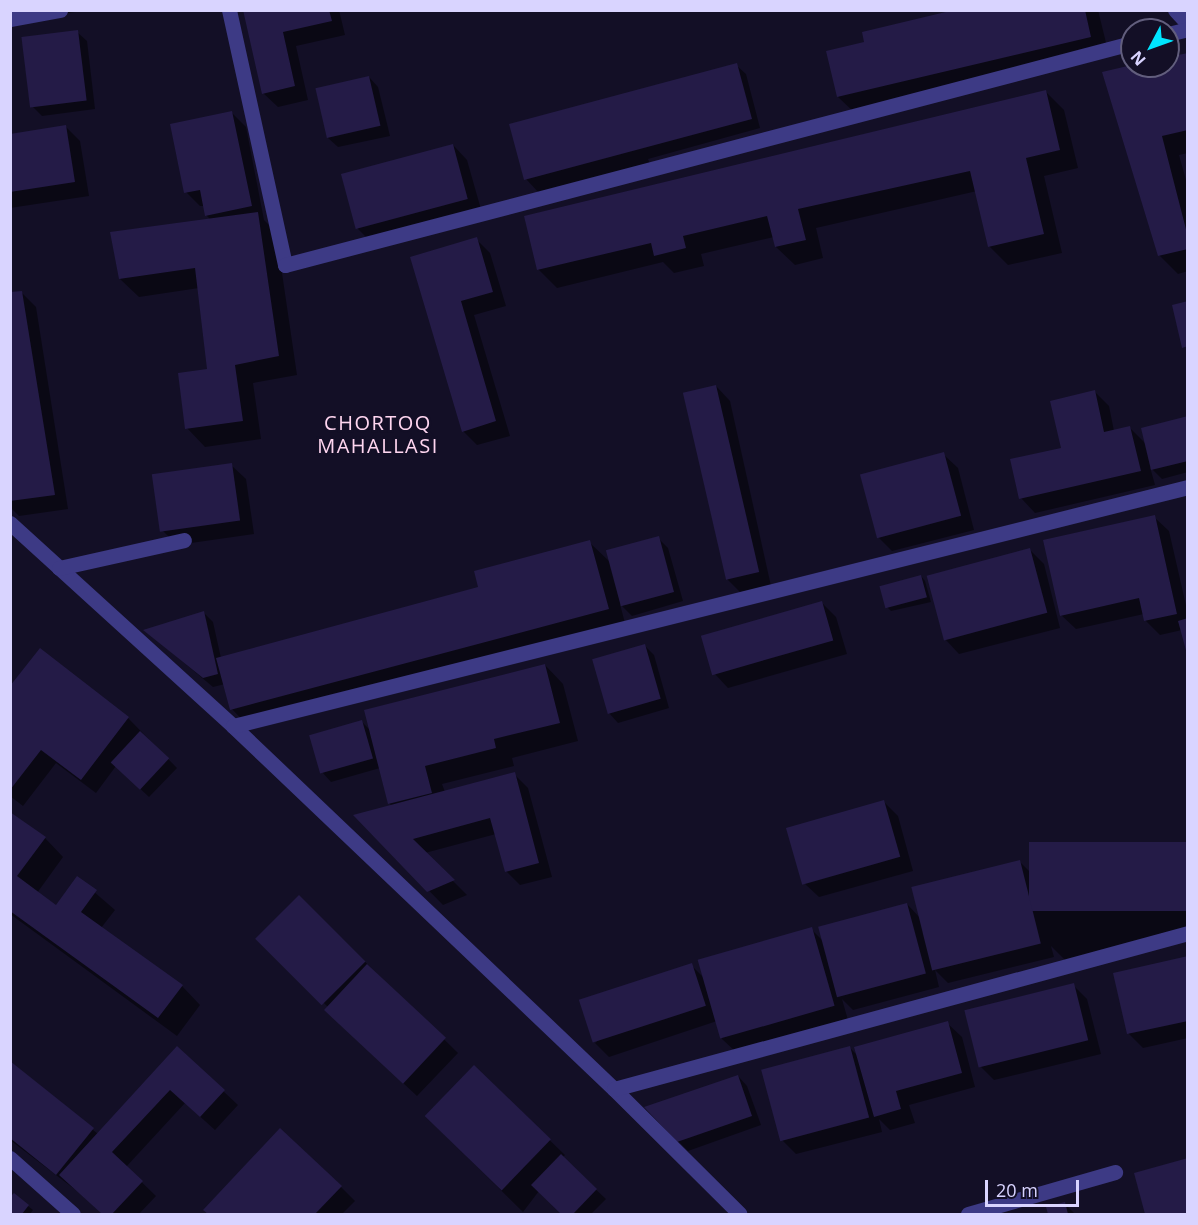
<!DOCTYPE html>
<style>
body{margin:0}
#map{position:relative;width:1198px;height:1225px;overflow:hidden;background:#130f26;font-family:"Open Sans",sans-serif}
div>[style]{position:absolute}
.shadow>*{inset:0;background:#0007}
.building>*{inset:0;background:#241b47;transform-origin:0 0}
.minor>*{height:15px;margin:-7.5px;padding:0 7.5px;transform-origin:7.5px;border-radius:7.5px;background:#3d3a85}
span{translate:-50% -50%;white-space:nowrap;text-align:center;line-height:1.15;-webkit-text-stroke:4.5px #130f26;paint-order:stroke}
.neighbourhood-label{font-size:20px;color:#ffd6f0;letter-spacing:1.5px}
.frame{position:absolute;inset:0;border:12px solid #d9d4ff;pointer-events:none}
.north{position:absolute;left:1120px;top:18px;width:60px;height:60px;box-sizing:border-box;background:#130f26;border:2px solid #625e7d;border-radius:50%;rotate:229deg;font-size:16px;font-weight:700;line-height:24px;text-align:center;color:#d9d4ff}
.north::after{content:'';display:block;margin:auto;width:21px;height:27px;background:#00e5ff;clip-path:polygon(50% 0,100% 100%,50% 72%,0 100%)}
.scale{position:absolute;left:985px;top:1180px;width:94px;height:27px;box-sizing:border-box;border:3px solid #d9d4ff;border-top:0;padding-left:8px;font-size:18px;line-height:21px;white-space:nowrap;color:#d9d4ff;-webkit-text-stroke:4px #130f26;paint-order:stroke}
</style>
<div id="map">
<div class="shadow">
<div style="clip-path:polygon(10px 10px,90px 10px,10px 21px)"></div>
<div style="clip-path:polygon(245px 10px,339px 10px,345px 35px,296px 46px,308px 100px,278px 107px,263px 93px)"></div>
<div style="clip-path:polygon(961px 10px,1098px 10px,1109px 55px,857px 115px,838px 97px)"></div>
<div style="clip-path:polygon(77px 32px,87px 41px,95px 109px,42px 116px,33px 107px)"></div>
<div style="clip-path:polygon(1188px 54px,1188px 153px,1179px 155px,1188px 187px,1188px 271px,1178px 274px,1159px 255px,1104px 73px,1168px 66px,1168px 59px)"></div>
<div style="clip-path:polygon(736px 65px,746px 74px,760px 128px,648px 159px,650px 164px,540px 194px,526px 179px)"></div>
<div style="clip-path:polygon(369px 77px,378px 87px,390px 136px,338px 147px,328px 138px)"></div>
<div style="clip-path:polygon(1045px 91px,1064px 110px,1078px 168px,1044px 176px,1062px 253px,1008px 265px,989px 246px,977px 191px,816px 228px,823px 258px,795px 265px,776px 247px,774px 237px,701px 254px,704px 266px,674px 273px,663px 262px,557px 288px,538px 269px)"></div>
<div style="clip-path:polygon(232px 113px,246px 127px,264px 220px,276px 232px,297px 375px,253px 383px,261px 439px,205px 447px,187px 428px,208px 370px,199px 288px,139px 297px,120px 279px,211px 220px,206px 215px,204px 206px,200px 206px,186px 192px)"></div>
<div style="clip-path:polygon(66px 127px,80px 141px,89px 196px,10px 208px,10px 135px)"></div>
<div style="clip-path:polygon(453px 145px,467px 160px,482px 213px,372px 243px,358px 229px,343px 175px)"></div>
<div style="clip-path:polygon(476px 239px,490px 253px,506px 306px,474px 315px,510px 436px,477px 445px,463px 431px,412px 258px)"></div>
<div style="clip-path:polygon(21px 292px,36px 307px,68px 509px,19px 516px,10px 507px,10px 294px)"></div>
<div style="clip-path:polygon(716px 386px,730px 401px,771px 586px,740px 592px,726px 578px)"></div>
<div style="clip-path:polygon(1095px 392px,1109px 406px,1114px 431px,1130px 428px,1146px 444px,1188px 418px,1188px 472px,1162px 479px,1150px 467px,1155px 485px,1035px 513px,1021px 498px,1063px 449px)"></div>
<div style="clip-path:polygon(943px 454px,958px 468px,974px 530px,892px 551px,878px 537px)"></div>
<div style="clip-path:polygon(231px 465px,246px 479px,254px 534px,177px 545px,163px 531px)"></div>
<div style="clip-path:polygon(1154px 517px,1169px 531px,1188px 614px,1188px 651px,1182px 630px,1160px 635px,1146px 621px,1144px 614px,1076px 629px,1061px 615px)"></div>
<div style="clip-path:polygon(658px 538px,668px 548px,683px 601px,632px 616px,620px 604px,626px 627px,250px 728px,232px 709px,225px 684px,213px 687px,146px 631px,203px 612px,213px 622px,221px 658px,480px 588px,589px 542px,610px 562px)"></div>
<div style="clip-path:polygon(1030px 550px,1044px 564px,1060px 628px,959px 654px,945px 639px)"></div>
<div style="clip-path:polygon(921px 576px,925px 581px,931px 602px,891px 611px,887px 607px)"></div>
<div style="clip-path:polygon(822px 603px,836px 617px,847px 654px,728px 688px,714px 673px)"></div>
<div style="clip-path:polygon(644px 645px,654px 655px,669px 708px,618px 723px,609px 713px)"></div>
<div style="clip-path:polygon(545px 665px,563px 684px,578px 741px,512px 758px,514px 766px,442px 784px,445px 792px,514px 774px,528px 788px,552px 877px,520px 885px,506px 871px,496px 834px,425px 853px,467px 895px,443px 905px,356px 816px,392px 806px,389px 803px,380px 768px,331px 782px,322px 772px,361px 721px,371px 731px)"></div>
<div style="clip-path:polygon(10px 689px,128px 718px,177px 768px,149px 797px,116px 766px,96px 793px,56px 763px,23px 806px,10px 796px)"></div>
<div style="clip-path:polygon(883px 801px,898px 816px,913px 871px,819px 897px,804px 883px)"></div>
<div style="clip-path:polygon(10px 813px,45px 838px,63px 857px,37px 893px,57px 907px,78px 878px,115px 910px,101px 928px,182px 986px,200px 1005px,177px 1036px,10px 914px)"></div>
<div style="clip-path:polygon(1188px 843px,1188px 935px,1073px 968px,1051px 946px,1054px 957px,948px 983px,935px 970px,939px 987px,853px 1010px,842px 999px,848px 1020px,737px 1053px,722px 1039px,717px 1021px,609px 1057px,595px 1043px,691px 965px,705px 979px,811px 929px,824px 942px,907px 904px,921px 919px,1020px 862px,1034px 876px,1037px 887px)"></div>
<div style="clip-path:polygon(299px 897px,458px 1053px,417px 1096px,340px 1024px,328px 1007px,258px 939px)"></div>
<div style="clip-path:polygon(1188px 958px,1188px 1038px,1143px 1048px,1129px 1034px,1115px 974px)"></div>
<div style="clip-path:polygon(1073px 985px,1087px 999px,1101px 1054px,994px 1080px,980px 1066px,966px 1011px)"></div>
<div style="clip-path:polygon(947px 1023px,962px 1037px,975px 1087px,909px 1105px,915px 1123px,890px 1130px,879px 1119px,882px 1132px,796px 1154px,782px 1140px,849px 1047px,859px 1057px)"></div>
<div style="clip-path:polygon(177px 1048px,238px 1105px,215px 1130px,185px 1103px,126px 1167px,156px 1196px,139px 1214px,103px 1214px,77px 1191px,10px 1140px,10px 1063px,98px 1134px)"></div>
<div style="clip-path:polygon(474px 1067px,565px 1155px,562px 1158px,606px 1199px,591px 1214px,563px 1214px,539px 1191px,523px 1212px,427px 1117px)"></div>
<div style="clip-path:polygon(738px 1076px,747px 1086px,761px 1125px,688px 1151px,678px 1141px)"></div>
<div style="clip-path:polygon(1188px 1159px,1188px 1214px,1147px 1214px,1135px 1174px)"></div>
<div style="clip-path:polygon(341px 1187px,355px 1201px,342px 1214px,210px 1214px,205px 1210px)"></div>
<div style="clip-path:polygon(14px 1195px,33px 1210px,30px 1214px,10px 1214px,10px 1200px)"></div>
<div style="clip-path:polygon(1065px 1204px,1075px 1214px,1050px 1214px,1048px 1208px)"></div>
</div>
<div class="building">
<div style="clip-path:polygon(243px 10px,329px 10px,332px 21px,283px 32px,295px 86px,262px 94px)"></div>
<div style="clip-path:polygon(954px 10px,1085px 10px,1091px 37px,837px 97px,826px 51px,864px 42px,862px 32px)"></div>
<div style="left:78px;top:30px;width:71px;height:57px;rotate:83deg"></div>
<div style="clip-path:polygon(1188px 53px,1188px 130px,1162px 136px,1188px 237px,1188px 249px,1158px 256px,1102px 72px,1132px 65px,1168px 66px,1168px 57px)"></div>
<div style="left:737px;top:63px;width:58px;height:236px;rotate:75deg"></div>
<div style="left:369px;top:76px;width:51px;height:55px;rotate:77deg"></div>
<div style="clip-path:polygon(1046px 90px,1060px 150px,1026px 158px,1044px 234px,988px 247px,970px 171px,798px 209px,806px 240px,775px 247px,767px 216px,683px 236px,686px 248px,654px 256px,651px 243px,537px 270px,524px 216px)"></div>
<div style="clip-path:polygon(232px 111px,252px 206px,205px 216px,200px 190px,184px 193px,170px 124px)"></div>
<div style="clip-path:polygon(66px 125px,75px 182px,10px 192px,10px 134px)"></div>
<div style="left:453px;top:144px;width:57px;height:116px;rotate:75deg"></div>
<div style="clip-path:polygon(258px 212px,279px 356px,235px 365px,243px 421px,185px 429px,178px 373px,207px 369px,195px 268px,119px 279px,110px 232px)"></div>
<div style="clip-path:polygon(477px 237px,493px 292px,461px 301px,496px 421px,462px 432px,410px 257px)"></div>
<div style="clip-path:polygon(22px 291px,55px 495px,10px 501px,10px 292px)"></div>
<div style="clip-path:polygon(1188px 301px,1188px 346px,1182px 348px,1172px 305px)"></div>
<div style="left:716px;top:385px;width:192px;height:34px;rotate:77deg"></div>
<div style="clip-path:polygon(1095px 390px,1104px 432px,1130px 426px,1141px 471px,1019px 499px,1010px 459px,1061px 448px,1050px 401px)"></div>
<div style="clip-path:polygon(1188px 416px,1188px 461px,1151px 470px,1141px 428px)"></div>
<div style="left:944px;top:452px;width:66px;height:87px;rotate:75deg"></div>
<div style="left:232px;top:463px;width:58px;height:81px;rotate:82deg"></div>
<div style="clip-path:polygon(1155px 515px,1177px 614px,1144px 621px,1139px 598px,1060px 616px,1043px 540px)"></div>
<div style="left:659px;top:536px;width:58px;height:55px;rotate:75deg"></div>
<div style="clip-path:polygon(590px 540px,609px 609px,230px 710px,216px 658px,478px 587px,474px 571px)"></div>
<div style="left:1030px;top:548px;width:67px;height:107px;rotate:75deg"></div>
<div style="left:921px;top:575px;width:23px;height:43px;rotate:75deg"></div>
<div style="left:822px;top:601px;width:41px;height:126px;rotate:74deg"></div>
<div style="clip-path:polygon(204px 611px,218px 674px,203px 678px,143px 630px)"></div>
<div style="clip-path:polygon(1188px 618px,1188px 654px,1187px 654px,1178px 621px)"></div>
<div style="left:645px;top:644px;width:57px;height:55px;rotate:74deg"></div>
<div style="clip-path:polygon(40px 648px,129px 717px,81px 780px,41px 750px,10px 790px,10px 686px)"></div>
<div style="clip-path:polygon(545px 664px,560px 723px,494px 739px,496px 748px,425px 766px,432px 793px,388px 804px,364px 710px)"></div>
<div style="left:362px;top:720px;width:40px;height:55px;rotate:74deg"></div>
<div style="left:140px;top:731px;width:40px;height:43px;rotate:43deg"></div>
<div style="clip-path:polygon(515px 772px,539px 863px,505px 872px,490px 818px,413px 839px,455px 880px,427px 892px,353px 815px)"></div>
<div style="left:884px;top:800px;width:59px;height:102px;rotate:74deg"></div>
<div style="clip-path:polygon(10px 812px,46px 837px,17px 876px,56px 905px,77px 876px,97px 890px,81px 912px,183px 985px,158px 1018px,10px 911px)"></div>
<div style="left:1188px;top:842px;width:69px;height:159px;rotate:90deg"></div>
<div style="left:1020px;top:860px;width:86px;height:112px;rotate:76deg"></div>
<div style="left:299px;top:895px;width:94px;height:62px;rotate:45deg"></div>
<div style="left:907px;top:903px;width:73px;height:92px;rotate:75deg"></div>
<div style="left:812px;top:927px;width:82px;height:119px;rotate:74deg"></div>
<div style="clip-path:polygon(1188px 956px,1188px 1021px,1127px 1034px,1113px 973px)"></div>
<div style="left:692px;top:963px;width:45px;height:119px;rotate:72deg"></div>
<div style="left:367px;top:964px;width:108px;height:63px;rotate:43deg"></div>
<div style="left:1074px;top:983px;width:59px;height:113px;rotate:76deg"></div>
<div style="clip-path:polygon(948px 1021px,962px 1073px,896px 1091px,901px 1109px,874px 1117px,854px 1047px)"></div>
<div style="clip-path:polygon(177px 1046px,225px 1090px,200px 1117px,170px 1090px,112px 1152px,143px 1181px,112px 1214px,102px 1214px,59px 1175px)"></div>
<div style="left:850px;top:1046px;width:74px;height:92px;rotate:75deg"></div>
<div style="clip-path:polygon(10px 1061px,94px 1128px,56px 1175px,10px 1138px)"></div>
<div style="left:474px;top:1065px;width:107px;height:71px;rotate:44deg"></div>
<div style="clip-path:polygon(738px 1075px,752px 1116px,677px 1142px,644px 1107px)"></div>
<div style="clip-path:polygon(280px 1128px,342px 1186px,315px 1214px,208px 1214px,203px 1210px)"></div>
<div style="clip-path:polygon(561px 1154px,597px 1189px,573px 1214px,561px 1214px,531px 1185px)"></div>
<div style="clip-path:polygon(1188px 1158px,1188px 1214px,1145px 1214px,1134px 1173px)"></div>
<div style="clip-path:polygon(14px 1193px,29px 1205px,22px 1214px,10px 1214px,10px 1197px)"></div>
<div style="clip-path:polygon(1065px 1202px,1068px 1214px,1048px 1214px,1046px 1207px)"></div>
</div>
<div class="minor">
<div style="left:229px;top:10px;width:261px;rotate:77.6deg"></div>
<div style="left:285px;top:265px;width:876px;rotate:-14.69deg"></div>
<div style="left:1175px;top:10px;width:19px;rotate:47deg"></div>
<div style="left:10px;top:19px;width:51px;rotate:-10.2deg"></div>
<div style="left:1168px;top:34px;width:21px;rotate:-14deg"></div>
<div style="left:10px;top:523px;width:302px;rotate:42.3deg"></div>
<div style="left:233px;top:726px;width:526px;rotate:43.61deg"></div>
<div style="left:614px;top:1089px;width:177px;rotate:44.8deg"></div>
<div style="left:59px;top:568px;width:128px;rotate:-12.6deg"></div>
<div style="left:233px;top:726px;width:984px;rotate:-14.05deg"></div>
<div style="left:614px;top:1089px;width:595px;rotate:-15.2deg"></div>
<div style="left:10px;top:1158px;width:84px;rotate:41.6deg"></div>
<div style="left:968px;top:1214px;width:153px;rotate:-15.9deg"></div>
</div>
<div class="neighbourhood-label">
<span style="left:378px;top:434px">CHORTOQ<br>MAHALLASI</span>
</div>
<div class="frame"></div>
<div class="north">N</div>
<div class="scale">20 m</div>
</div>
